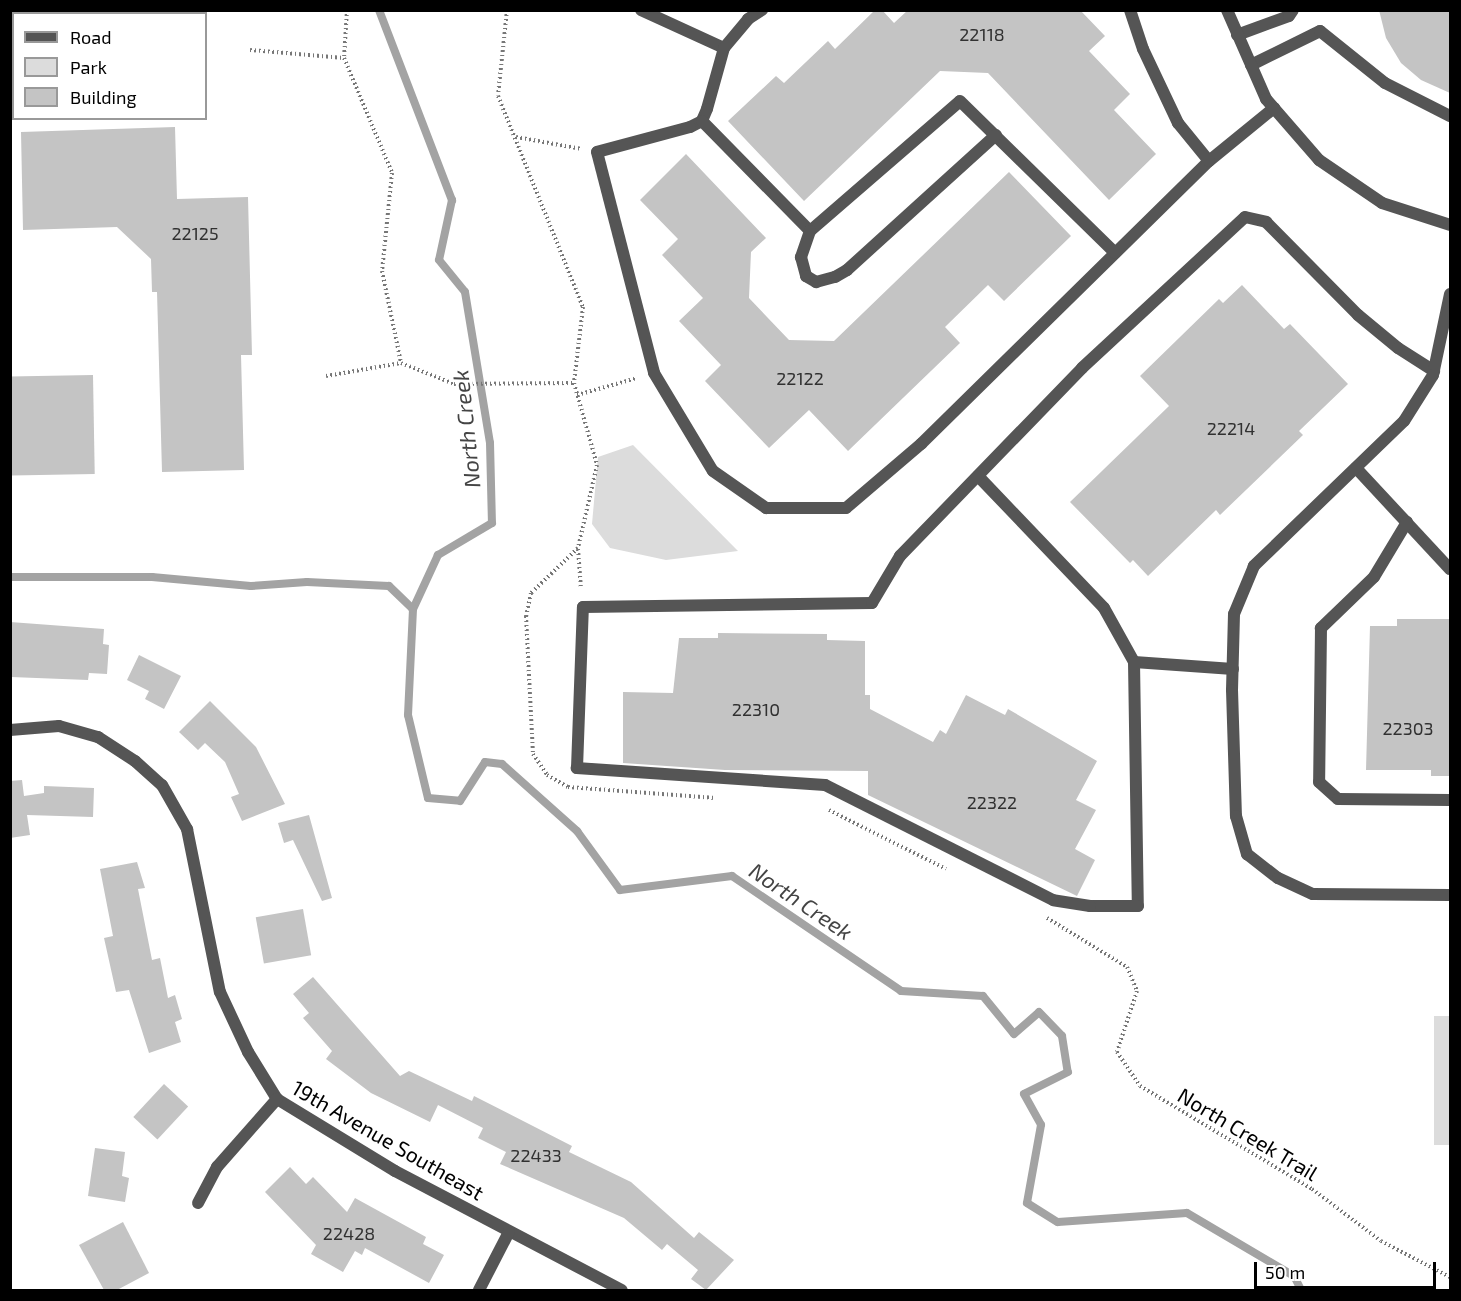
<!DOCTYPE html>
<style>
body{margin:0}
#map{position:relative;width:1461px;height:1301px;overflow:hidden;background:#fff;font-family:"Exo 2",sans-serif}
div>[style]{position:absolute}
.green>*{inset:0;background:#dcdcdc;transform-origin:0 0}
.stream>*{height:8px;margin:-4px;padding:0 4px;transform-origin:4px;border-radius:4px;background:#a3a3a3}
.building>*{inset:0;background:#c4c4c4;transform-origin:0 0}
.path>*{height:4px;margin-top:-2px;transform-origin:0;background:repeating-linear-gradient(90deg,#777 0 1.5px,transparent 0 4.5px)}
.service>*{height:12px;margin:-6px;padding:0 6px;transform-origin:6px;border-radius:6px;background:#555}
.minor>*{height:12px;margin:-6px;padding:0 6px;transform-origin:6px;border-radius:6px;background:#555}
span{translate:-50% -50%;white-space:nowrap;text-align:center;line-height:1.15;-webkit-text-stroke:6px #fff;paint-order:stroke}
.number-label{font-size:18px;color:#313131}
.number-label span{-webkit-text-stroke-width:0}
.street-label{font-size:21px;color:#000}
.water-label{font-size:22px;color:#444;font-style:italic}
.frame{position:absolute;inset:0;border:12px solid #000;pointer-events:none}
.legend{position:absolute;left:12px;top:12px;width:195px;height:108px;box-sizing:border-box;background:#fff;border:2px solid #999;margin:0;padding:8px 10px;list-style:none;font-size:18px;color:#000}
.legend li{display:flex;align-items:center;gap:12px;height:30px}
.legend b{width:30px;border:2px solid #999}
.scale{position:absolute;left:1254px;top:1262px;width:182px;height:27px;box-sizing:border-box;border:3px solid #000;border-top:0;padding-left:8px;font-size:18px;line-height:21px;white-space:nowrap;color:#000;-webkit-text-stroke:4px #fff;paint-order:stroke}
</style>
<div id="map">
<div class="green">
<div style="clip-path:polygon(633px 445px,738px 551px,666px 560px,610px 548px,592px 524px,598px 457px)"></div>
<div style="left:1434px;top:1016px;width:16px;height:129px"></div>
</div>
<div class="stream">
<div style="left:379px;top:10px;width:204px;rotate:69deg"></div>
<div style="left:452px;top:200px;width:61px;rotate:102.2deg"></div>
<div style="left:439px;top:260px;width:41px;rotate:50.9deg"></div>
<div style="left:465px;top:292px;width:153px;rotate:80.6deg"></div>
<div style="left:490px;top:443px;width:80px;rotate:88.6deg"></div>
<div style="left:492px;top:523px;width:63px;rotate:149.3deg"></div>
<div style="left:438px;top:555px;width:60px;rotate:114.8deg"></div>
<div style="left:413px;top:609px;width:106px;rotate:92.7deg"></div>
<div style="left:408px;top:715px;width:85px;rotate:76.5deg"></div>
<div style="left:428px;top:798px;width:32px;rotate:5deg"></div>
<div style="left:460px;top:801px;width:46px;rotate:-57.3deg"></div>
<div style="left:485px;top:762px;width:17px;rotate:7deg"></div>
<div style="left:502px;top:764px;width:101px;rotate:41.8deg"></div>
<div style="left:577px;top:831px;width:73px;rotate:53.9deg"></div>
<div style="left:620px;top:890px;width:113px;rotate:-7.1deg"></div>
<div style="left:732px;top:876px;width:204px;rotate:34.2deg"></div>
<div style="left:901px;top:991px;width:82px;rotate:3.5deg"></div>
<div style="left:983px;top:996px;width:49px;rotate:50.8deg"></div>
<div style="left:1014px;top:1034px;width:33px;rotate:-41deg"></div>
<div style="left:1039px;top:1012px;width:33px;rotate:46deg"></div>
<div style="left:1062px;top:1036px;width:36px;rotate:81deg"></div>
<div style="left:1068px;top:1072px;width:49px;rotate:153.4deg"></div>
<div style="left:1024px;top:1094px;width:35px;rotate:61deg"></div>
<div style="left:1041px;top:1125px;width:79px;rotate:100.2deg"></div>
<div style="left:1027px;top:1203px;width:36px;rotate:32deg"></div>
<div style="left:1058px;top:1222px;width:129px;rotate:-4deg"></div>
<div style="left:1187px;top:1213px;width:124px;rotate:30.5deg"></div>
<div style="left:1294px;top:1276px;width:16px;rotate:63deg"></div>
<div style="left:10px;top:577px;width:142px"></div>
<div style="left:152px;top:577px;width:99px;rotate:5.2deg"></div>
<div style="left:251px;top:586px;width:56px;rotate:-4.1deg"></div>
<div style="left:307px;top:582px;width:82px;rotate:2.8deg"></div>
<div style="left:389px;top:586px;width:33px;rotate:44deg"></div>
</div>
<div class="building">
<div style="clip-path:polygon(875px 10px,882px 10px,894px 23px,908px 10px,1080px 10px,1105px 36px,1089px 51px,1130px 94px,1114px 110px,1156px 154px,1109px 200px,988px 73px,940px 71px,804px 201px,728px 121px,776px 76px,784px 83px,828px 41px,835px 49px)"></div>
<div style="clip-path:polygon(1379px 10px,1450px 10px,1450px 93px,1421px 80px,1401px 63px,1386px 38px)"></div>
<div style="clip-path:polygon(175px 127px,177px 199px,248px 197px,252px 355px,241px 355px,244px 470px,162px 472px,157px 292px,152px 292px,151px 259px,117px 227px,23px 230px,21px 132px)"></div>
<div style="clip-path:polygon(686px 154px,766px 238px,751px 252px,749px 298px,789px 340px,834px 341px,1009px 172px,1071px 236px,1004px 301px,988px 285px,945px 327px,960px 343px,848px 451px,809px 410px,769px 448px,705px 381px,721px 365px,679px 321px,703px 298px,662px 255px,678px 239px,640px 200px)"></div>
<div style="clip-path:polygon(1242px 285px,1284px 329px,1290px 324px,1348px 384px,1299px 431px,1303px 435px,1220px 515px,1216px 510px,1148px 576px,1133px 560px,1130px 563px,1070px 502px,1169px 406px,1140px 376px,1219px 299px,1223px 303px)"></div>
<div style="left:93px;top:375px;width:99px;height:83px;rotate:89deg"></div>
<div style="clip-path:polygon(1397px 619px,1450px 619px,1450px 776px,1431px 776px,1431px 770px,1366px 770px,1370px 626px,1397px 626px)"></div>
<div style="clip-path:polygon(10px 622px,104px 629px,103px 644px,109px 645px,107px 674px,89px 673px,88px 680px,11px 677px)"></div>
<div style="clip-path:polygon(718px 633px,827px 634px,827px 640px,865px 641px,865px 695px,870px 695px,870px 709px,933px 742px,940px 730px,946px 734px,966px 695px,1005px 715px,1008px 709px,1097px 761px,1076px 800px,1096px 810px,1075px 849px,1095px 860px,1077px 896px,868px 795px,868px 771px,725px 770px,623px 763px,623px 692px,673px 693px,679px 638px,718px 638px)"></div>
<div style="clip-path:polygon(139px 655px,181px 676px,164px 709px,145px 699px,149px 691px,127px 680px)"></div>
<div style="clip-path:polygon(210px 701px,256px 747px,285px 804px,242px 821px,231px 797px,239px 794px,225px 762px,205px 743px,198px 750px,179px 732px)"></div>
<div style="clip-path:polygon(22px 780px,24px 796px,44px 793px,44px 786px,94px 788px,93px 817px,27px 815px,30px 835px,10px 838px,10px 781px)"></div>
<div style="clip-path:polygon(309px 815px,332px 898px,322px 901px,293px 840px,284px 843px,278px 823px)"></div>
<div style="clip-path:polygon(137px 862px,145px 888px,138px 889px,152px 960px,160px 958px,168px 998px,175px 995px,182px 1019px,175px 1022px,181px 1042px,149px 1053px,129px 990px,116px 992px,104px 938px,113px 936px,100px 869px)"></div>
<div style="left:303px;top:909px;width:47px;height:48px;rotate:80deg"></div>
<div style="clip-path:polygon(313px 977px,400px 1076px,409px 1071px,472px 1101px,474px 1096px,572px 1146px,569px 1152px,631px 1182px,694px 1238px,699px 1232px,734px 1260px,706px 1290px,691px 1279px,698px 1270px,667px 1244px,662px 1250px,624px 1218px,500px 1164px,506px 1152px,478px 1138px,483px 1128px,438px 1105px,430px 1122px,371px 1093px,326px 1059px,332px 1051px,303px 1018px,309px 1013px,293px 994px)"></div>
<div style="left:164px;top:1084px;width:33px;height:45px;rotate:43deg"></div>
<div style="clip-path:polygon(95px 1148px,125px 1152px,122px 1176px,129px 1178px,125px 1202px,88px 1196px)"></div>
<div style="clip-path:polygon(290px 1167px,306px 1184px,313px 1177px,347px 1212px,355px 1198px,426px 1237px,423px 1244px,444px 1255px,429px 1283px,365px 1248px,362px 1255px,355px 1251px,343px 1272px,311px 1254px,316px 1245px,265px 1192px)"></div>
<div style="clip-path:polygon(123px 1222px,149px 1273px,117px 1290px,104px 1290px,79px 1245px)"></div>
</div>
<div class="path">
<div style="left:347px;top:10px;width:48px;rotate:93.6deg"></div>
<div style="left:344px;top:58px;width:125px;rotate:67.3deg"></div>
<div style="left:392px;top:173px;width:99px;rotate:95.8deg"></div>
<div style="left:382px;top:271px;width:94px;rotate:78.3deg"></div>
<div style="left:401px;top:363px;width:57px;rotate:21.6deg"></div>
<div style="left:454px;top:384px;width:120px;rotate:-0.5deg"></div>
<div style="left:507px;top:10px;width:86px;rotate:96deg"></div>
<div style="left:498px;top:96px;width:227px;rotate:68.1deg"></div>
<div style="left:583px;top:307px;width:77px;rotate:96.8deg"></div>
<div style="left:574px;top:383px;width:85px;rotate:74.3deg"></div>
<div style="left:597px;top:465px;width:85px;rotate:102.9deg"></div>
<div style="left:578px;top:548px;width:65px;rotate:136.2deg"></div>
<div style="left:531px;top:593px;width:24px;rotate:102deg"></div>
<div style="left:526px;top:616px;width:138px;rotate:87.1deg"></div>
<div style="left:533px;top:754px;width:25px;rotate:56deg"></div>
<div style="left:547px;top:775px;width:24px;rotate:30deg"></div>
<div style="left:568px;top:787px;width:148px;rotate:4.3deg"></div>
<div style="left:250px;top:50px;width:94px;rotate:4.9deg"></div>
<div style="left:516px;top:137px;width:67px;rotate:10.3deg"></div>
<div style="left:326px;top:376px;width:76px;rotate:-9.8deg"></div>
<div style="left:577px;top:395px;width:62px;rotate:-15.8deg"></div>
<div style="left:578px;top:549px;width:40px;rotate:85.7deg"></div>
<div style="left:829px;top:810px;width:131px;rotate:26.8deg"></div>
<div style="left:1047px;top:918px;width:94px;rotate:31.5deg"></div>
<div style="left:1127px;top:967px;width:26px;rotate:67deg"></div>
<div style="left:1137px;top:991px;width:64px;rotate:108.2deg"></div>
<div style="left:1117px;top:1052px;width:41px;rotate:55.9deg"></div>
<div style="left:1140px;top:1086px;width:200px;rotate:30.9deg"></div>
<div style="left:1312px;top:1189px;width:86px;rotate:37deg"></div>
<div style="left:1381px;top:1241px;width:78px;rotate:27.6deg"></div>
</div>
<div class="service">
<div style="left:641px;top:10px;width:91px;rotate:24.6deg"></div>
<div style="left:724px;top:48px;width:63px;rotate:105.6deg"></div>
<div style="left:707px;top:109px;width:13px;rotate:113deg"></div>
<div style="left:702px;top:121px;width:13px;rotate:153deg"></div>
<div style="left:690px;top:127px;width:96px;rotate:165deg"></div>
<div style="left:597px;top:152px;width:228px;rotate:75.5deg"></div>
<div style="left:654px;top:373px;width:114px;rotate:59deg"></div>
<div style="left:713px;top:471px;width:65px;rotate:34.9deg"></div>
<div style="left:766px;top:508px;width:80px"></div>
<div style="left:846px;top:508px;width:99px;rotate:-40.5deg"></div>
<div style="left:921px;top:444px;width:404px;rotate:-44.5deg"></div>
<div style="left:1209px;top:161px;width:84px;rotate:-39.2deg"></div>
<div style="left:1130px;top:10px;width:41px;rotate:71.6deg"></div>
<div style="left:1143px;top:49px;width:82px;rotate:64.7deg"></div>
<div style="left:1178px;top:123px;width:49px;rotate:50.8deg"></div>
<div style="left:1237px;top:35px;width:55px;rotate:-20.1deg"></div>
<div style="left:1289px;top:16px;width:7px;rotate:-56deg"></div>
<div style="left:724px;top:48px;width:38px;rotate:-50deg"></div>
<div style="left:748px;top:19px;width:17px;rotate:-33deg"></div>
<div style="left:1251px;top:65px;width:77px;rotate:-26.2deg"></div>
<div style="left:1320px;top:31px;width:83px;rotate:38.7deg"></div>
<div style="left:1385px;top:83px;width:73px;rotate:26.9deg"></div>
<div style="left:702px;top:121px;width:154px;rotate:45.5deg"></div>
<div style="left:810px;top:231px;width:198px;rotate:-40.9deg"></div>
<div style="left:960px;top:101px;width:217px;rotate:44.4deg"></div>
<div style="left:810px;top:231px;width:28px;rotate:109deg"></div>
<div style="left:801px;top:257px;width:20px;rotate:75deg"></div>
<div style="left:806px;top:276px;width:12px;rotate:31deg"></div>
<div style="left:816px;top:282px;width:20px;rotate:-15deg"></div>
<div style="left:835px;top:277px;width:14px;rotate:-30deg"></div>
<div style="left:847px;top:270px;width:201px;rotate:-42.2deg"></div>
<div style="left:1356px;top:468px;width:138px;rotate:47.1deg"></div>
<div style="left:978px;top:476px;width:182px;rotate:46.3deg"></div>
<div style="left:1104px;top:608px;width:62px;rotate:60.9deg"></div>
<div style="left:1407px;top:522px;width:64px;rotate:121deg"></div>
<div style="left:1374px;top:577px;width:74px;rotate:136.1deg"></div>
<div style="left:1321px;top:628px;width:154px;rotate:90.7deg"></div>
<div style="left:1319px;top:782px;width:25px;rotate:42deg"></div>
<div style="left:1338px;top:799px;width:112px;rotate:0.5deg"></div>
<div style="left:1233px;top:669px;width:99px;rotate:-176deg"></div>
<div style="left:1134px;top:662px;width:244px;rotate:89.1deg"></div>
<div style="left:1138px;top:906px;width:48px;rotate:180deg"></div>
<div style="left:1090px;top:906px;width:37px;rotate:-171deg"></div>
<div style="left:1053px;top:900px;width:255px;rotate:-153.2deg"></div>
<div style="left:825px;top:785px;width:249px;rotate:-176.1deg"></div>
<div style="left:577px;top:768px;width:161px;rotate:-87.9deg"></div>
<div style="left:583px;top:607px;width:289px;rotate:-0.8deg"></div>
<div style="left:872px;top:603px;width:55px;rotate:-59.2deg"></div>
<div style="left:900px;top:556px;width:262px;rotate:-45.9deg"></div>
<div style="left:1082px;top:368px;width:222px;rotate:-42.8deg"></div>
<div style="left:1245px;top:217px;width:22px;rotate:13deg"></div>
<div style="left:1266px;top:222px;width:131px;rotate:45.3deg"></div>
<div style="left:1358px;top:315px;width:52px;rotate:39.5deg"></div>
<div style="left:1398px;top:348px;width:43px;rotate:32.6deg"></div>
</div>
<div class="minor">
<div style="left:1227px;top:10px;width:97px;rotate:66.3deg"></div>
<div style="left:1266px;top:99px;width:81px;rotate:49deg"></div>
<div style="left:1319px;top:160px;width:76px;rotate:34.3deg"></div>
<div style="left:1382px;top:203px;width:71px;rotate:17.9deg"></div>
<div style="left:1450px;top:294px;width:83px;rotate:101.9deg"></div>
<div style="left:1433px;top:375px;width:54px;rotate:122.2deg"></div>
<div style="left:1404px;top:421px;width:209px;rotate:136deg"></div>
<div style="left:1254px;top:566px;width:52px;rotate:112.6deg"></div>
<div style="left:1234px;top:614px;width:76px;rotate:91.5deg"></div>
<div style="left:1232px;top:690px;width:126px;rotate:88.2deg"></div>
<div style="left:1236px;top:816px;width:40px;rotate:74deg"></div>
<div style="left:1247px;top:854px;width:39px;rotate:38deg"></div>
<div style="left:1278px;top:878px;width:38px;rotate:25deg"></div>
<div style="left:1313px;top:894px;width:137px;rotate:0.4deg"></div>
<div style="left:10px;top:730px;width:49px;rotate:-4.7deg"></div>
<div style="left:59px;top:726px;width:41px;rotate:15.8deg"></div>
<div style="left:98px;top:737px;width:44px;rotate:33deg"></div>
<div style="left:135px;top:761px;width:36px;rotate:42deg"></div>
<div style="left:162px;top:785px;width:51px;rotate:60.4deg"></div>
<div style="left:187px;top:829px;width:166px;rotate:78.6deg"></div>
<div style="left:220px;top:992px;width:66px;rotate:65deg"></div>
<div style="left:248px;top:1052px;width:55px;rotate:58.3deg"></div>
<div style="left:277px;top:1099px;width:138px;rotate:31.4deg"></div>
<div style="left:395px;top:1171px;width:256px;rotate:27.7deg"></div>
<div style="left:198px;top:1203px;width:41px;rotate:-62.2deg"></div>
<div style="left:217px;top:1167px;width:91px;rotate:-48.6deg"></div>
<div style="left:479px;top:1290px;width:65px;rotate:-62.7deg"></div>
</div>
<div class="number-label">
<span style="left:982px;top:34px">22118</span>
<span style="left:195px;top:233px">22125</span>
<span style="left:800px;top:378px">22122</span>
<span style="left:1231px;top:428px">22214</span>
<span style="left:756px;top:709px">22310</span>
<span style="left:1408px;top:728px">22303</span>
<span style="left:992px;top:802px">22322</span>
<span style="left:536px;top:1155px">22433</span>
<span style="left:349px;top:1233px">22428</span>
</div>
<div class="street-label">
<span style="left:1248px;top:1134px;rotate:31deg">North Creek Trail</span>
<span style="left:388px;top:1140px;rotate:30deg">19th Avenue Southeast</span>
</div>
<div class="water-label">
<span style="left:466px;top:429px;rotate:-96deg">North Creek</span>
<span style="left:801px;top:901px;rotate:34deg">North Creek</span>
</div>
<div class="frame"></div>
<ul class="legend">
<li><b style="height:8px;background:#555"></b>Road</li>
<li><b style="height:16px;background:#dcdcdc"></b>Park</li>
<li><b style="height:16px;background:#c4c4c4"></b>Building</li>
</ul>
<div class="scale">50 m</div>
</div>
